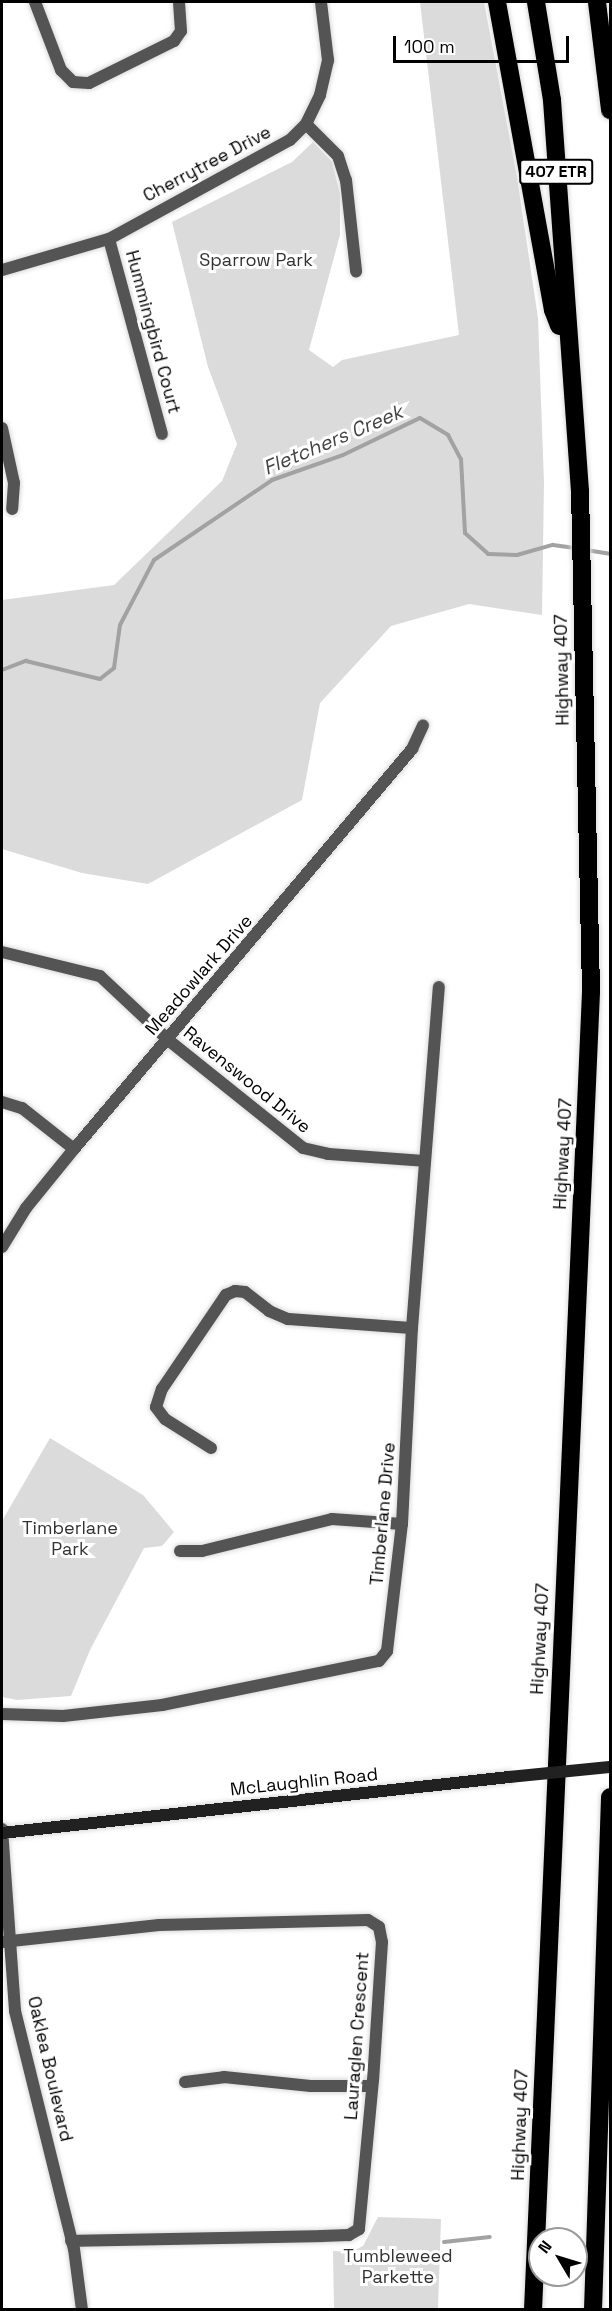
<!DOCTYPE html>
<style>
body{margin:0}
#map{position:relative;width:612px;height:2311px;overflow:hidden;background:#fff;font-family:"Space Grotesk",sans-serif}
div>[style]{position:absolute}
.green>*{inset:0;background:#dbdbdb}
.stream>*{height:4px;margin:-2px;padding:0 2px;transform-origin:2px;border-radius:2px;background:#a2a2a2}
.roads{filter:drop-shadow(0 0 2px #dbdbdb) drop-shadow(0 0 2px #dbdbdb)}
.street>*{height:12px;margin:-6px;padding:0 6px;transform-origin:6px;border-radius:6px;background:#545454}
.secondary>*{height:12px;margin:-6px;padding:0 6px;transform-origin:6px;border-radius:6px;background:#212121}
.highway>*{height:18px;margin:-9px;padding:0 9px;transform-origin:9px;border-radius:9px;background:#000}
.secondary-bridge>*{height:12px;margin:-6px;padding:0 6px;transform-origin:6px;border-radius:6px;background:#212121}
span{translate:-50% -50%;white-space:nowrap;text-align:center;line-height:1.15;-webkit-text-stroke:6px #fff;paint-order:stroke}
.shield-label span{padding:2px 4px;background:#fff;border:2px solid;border-radius:4px;-webkit-text-stroke-width:0}
.shield-label{font-size:16px;color:#000;font-weight:700}
.street-label{font-size:18px;color:#000}
.park-label{font-size:18px;color:#323232}
.water-label{font-size:20px;color:#434343;font-style:italic}
.frame{position:absolute;inset:0;border:3px solid #000;pointer-events:none}
.north{position:absolute;left:528px;top:2227px;width:60px;height:60px;box-sizing:border-box;background:#fff;border:2px solid #999;border-radius:50%;rotate:308deg;font-size:16px;font-weight:700;line-height:24px;text-align:center;color:#000}
.north::after{content:'';display:block;margin:auto;width:21px;height:27px;background:#000;clip-path:polygon(50% 0,100% 100%,50% 72%,0 100%)}
.scale{position:absolute;left:393px;top:36px;width:176px;height:27px;box-sizing:border-box;border:3px solid #000;border-top:0;padding-left:8px;font-size:18px;line-height:21px;white-space:nowrap;color:#000;-webkit-text-stroke:4px #fff;paint-order:stroke}
</style>
<div id="map">
<div class="green">
<div style="clip-path:polygon(420px 2px,484px 2px,517px 177px,538px 318px,544px 483px,542px 615px,469px 604px,391px 626px,320px 703px,302px 800px,148px 884px,82px 873px,2px 849px,2px 600px,114px 585px,222px 481px,237px 444px,208px 367px,172px 222px,292px 162px,313px 142px,332px 162px,340px 194px,340px 235px,309px 350px,333px 367px,342px 360px,459px 335px)"></div>
<div style="clip-path:polygon(50px 1438px,143px 1495px,174px 1532px,162px 1546px,144px 1548px,90px 1650px,71px 1696px,17px 1700px,2px 1697px,2px 1521px)"></div>
<div style="clip-path:polygon(378px 2217px,441px 2219px,438px 2309px,334px 2309px,333px 2251px,351px 2252px,363px 2246px)"></div>
</div>
<div class="stream">
<div style="left:586px;top:550px;width:24px;rotate:9deg"></div>
<div style="left:2px;top:670px;width:26px;rotate:-21deg"></div>
<div style="left:26px;top:661px;width:76px;rotate:13.7deg"></div>
<div style="left:100px;top:679px;width:18px;rotate:-38deg"></div>
<div style="left:114px;top:668px;width:43px;rotate:-82.1deg"></div>
<div style="left:120px;top:625px;width:73px;rotate:-62.4deg"></div>
<div style="left:154px;top:560px;width:143px;rotate:-34.1deg"></div>
<div style="left:272px;top:480px;width:75px;rotate:-19.4deg"></div>
<div style="left:343px;top:455px;width:85px;rotate:-25.7deg"></div>
<div style="left:420px;top:418px;width:33px;rotate:31deg"></div>
<div style="left:448px;top:435px;width:27px;rotate:62deg"></div>
<div style="left:461px;top:459px;width:74px;rotate:86.9deg"></div>
<div style="left:465px;top:533px;width:31px;rotate:42deg"></div>
<div style="left:488px;top:554px;width:29px;rotate:2deg"></div>
<div style="left:517px;top:555px;width:37px;rotate:-16deg"></div>
<div style="left:553px;top:545px;width:22px;rotate:8deg"></div>
<div style="left:444px;top:2242px;width:46px;rotate:-6.2deg"></div>
</div>
<div class="roads">
<div class="street">
<div style="left:35px;top:2px;width:73px;rotate:69.1deg"></div>
<div style="left:61px;top:70px;width:17px;rotate:45deg"></div>
<div style="left:73px;top:82px;width:16px;rotate:4deg"></div>
<div style="left:89px;top:83px;width:95px;rotate:-26.3deg"></div>
<div style="left:174px;top:41px;width:12px;rotate:-55deg"></div>
<div style="left:181px;top:31px;width:29px;rotate:-94deg"></div>
<div style="left:306px;top:124px;width:45px;rotate:45deg"></div>
<div style="left:338px;top:156px;width:25px;rotate:72deg"></div>
<div style="left:346px;top:180px;width:92px;rotate:83.7deg"></div>
<div style="left:109px;top:239px;width:202px;rotate:74.8deg"></div>
<div style="left:2px;top:270px;width:111px;rotate:-16.2deg"></div>
<div style="left:109px;top:239px;width:206px;rotate:-28.7deg"></div>
<div style="left:290px;top:140px;width:23px;rotate:-45deg"></div>
<div style="left:306px;top:124px;width:32px;rotate:-64deg"></div>
<div style="left:320px;top:95px;width:36px;rotate:-77deg"></div>
<div style="left:328px;top:60px;width:58px;rotate:-96.9deg"></div>
<div style="left:2px;top:428px;width:56px;rotate:77.7deg"></div>
<div style="left:14px;top:483px;width:26px;rotate:94deg"></div>
<div style="left:2px;top:952px;width:101px;rotate:13.8deg"></div>
<div style="left:100px;top:976px;width:92px;rotate:43.2deg"></div>
<div style="left:167px;top:1039px;width:174px;rotate:38.7deg"></div>
<div style="left:303px;top:1148px;width:26px;rotate:13deg"></div>
<div style="left:328px;top:1154px;width:97px;rotate:4.1deg"></div>
<div style="left:2px;top:1102px;width:21px;rotate:17deg"></div>
<div style="left:22px;top:1108px;width:66px;rotate:38.3deg"></div>
<div style="left:2px;top:1247px;width:46px;rotate:-58.4deg"></div>
<div style="left:26px;top:1208px;width:76px;rotate:-50.9deg"></div>
<div style="left:74px;top:1149px;width:524px;rotate:-49.8deg"></div>
<div style="left:412px;top:749px;width:26px;rotate:-65deg"></div>
<div style="left:211px;top:1448px;width:54px;rotate:-147.8deg"></div>
<div style="left:165px;top:1419px;width:15px;rotate:-127deg"></div>
<div style="left:156px;top:1407px;width:19px;rotate:-72deg"></div>
<div style="left:162px;top:1389px;width:114px;rotate:-55.8deg"></div>
<div style="left:226px;top:1295px;width:10px;rotate:-24deg"></div>
<div style="left:235px;top:1291px;width:10px;rotate:6deg"></div>
<div style="left:245px;top:1292px;width:31px;rotate:38deg"></div>
<div style="left:269px;top:1311px;width:21px;rotate:23deg"></div>
<div style="left:288px;top:1319px;width:124px;rotate:4.2deg"></div>
<div style="left:180px;top:1551px;width:22px"></div>
<div style="left:202px;top:1551px;width:134px;rotate:-13.8deg"></div>
<div style="left:332px;top:1519px;width:70px;rotate:4.1deg"></div>
<div style="left:2px;top:1714px;width:61px;rotate:1.9deg"></div>
<div style="left:63px;top:1716px;width:100px;rotate:-6.3deg"></div>
<div style="left:162px;top:1705px;width:221px;rotate:-11.5deg"></div>
<div style="left:379px;top:1661px;width:13px;rotate:-51deg"></div>
<div style="left:387px;top:1651px;width:128px;rotate:-83.3deg"></div>
<div style="left:402px;top:1524px;width:196px;rotate:-87.1deg"></div>
<div style="left:412px;top:1328px;width:342px;rotate:-85.5deg"></div>
<div style="left:2px;top:1829px;width:182px;rotate:85.9deg"></div>
<div style="left:15px;top:2011px;width:245px;rotate:76.1deg"></div>
<div style="left:74px;top:2249px;width:62px;rotate:82.5deg"></div>
<div style="left:2px;top:1942px;width:158px;rotate:-6.2deg"></div>
<div style="left:159px;top:1925px;width:209px;rotate:-1.4deg"></div>
<div style="left:368px;top:1920px;width:13px;rotate:32deg"></div>
<div style="left:379px;top:1927px;width:15px;rotate:79deg"></div>
<div style="left:382px;top:1942px;width:138px;rotate:93.7deg"></div>
<div style="left:373px;top:2080px;width:150px;rotate:95.4deg"></div>
<div style="left:359px;top:2229px;width:12px;rotate:149deg"></div>
<div style="left:349px;top:2235px;width:28px;rotate:178deg"></div>
<div style="left:321px;top:2236px;width:250px;rotate:178.9deg"></div>
<div style="left:185px;top:2082px;width:39px;rotate:-7deg"></div>
<div style="left:224px;top:2077px;width:87px;rotate:5.9deg"></div>
<div style="left:311px;top:2086px;width:61px"></div>
</div>
<div class="secondary">
<div style="left:2px;top:1833px;width:510px;rotate:-6.3deg"></div>
</div>
<div class="highway">
<div style="left:497px;top:2px;width:313px;rotate:79.7deg"></div>
<div style="left:553px;top:310px;width:17px;rotate:69deg"></div>
<div style="left:597px;top:2px;width:109px;rotate:83.1deg"></div>
<div style="left:533px;top:2310px;width:1320px;rotate:-87.48deg"></div>
<div style="left:591px;top:991px;width:500px;rotate:-91.26deg"></div>
<div style="left:580px;top:491px;width:392px;rotate:-94.1deg"></div>
<div style="left:552px;top:100px;width:99px;rotate:-99.3deg"></div>
<div style="left:593px;top:2310px;width:513px;rotate:-88.1deg"></div>
</div>
</div>
<div class="secondary-bridge">
<div style="left:509px;top:1777px;width:101px;rotate:-5.7deg"></div>
</div>
<div class="shield-label">
<span style="left:556px;top:172px">407 ETR</span>
</div>
<div class="street-label">
<span style="left:207px;top:164px;rotate:-28deg">Cherrytree Drive</span>
<span style="left:153px;top:332px;rotate:75deg">Hummingbird Court</span>
<span style="left:562px;top:670px;rotate:-91deg">Highway 407</span>
<span style="left:199px;top:975px;rotate:-49deg">Meadowlark Drive</span>
<span style="left:247px;top:1080px;rotate:39deg">Ravenswood Drive</span>
<span style="left:563px;top:1154px;rotate:-87deg">Highway 407</span>
<span style="left:383px;top:1514px;rotate:-85deg">Timberlane Drive</span>
<span style="left:540px;top:1639px;rotate:-87deg">Highway 407</span>
<span style="left:304px;top:1782px;rotate:-6deg">McLaughlin Road</span>
<span style="left:357px;top:2036px;rotate:-86deg">Lauraglen Crescent</span>
<span style="left:50px;top:2069px;rotate:77deg">Oaklea Boulevard</span>
<span style="left:520px;top:2125px;rotate:-88deg">Highway 407</span>
</div>
<div class="park-label">
<span style="left:256px;top:260px">Sparrow Park</span>
<span style="left:70px;top:1539px">Timberlane<br>Park</span>
<span style="left:398px;top:2267px">Tumbleweed<br>Parkette</span>
</div>
<div class="water-label">
<span style="left:333px;top:440px;rotate:-23deg">Fletchers Creek</span>
</div>
<div class="frame"></div>
<div class="north">N</div>
<div class="scale">100 m</div>
</div>
